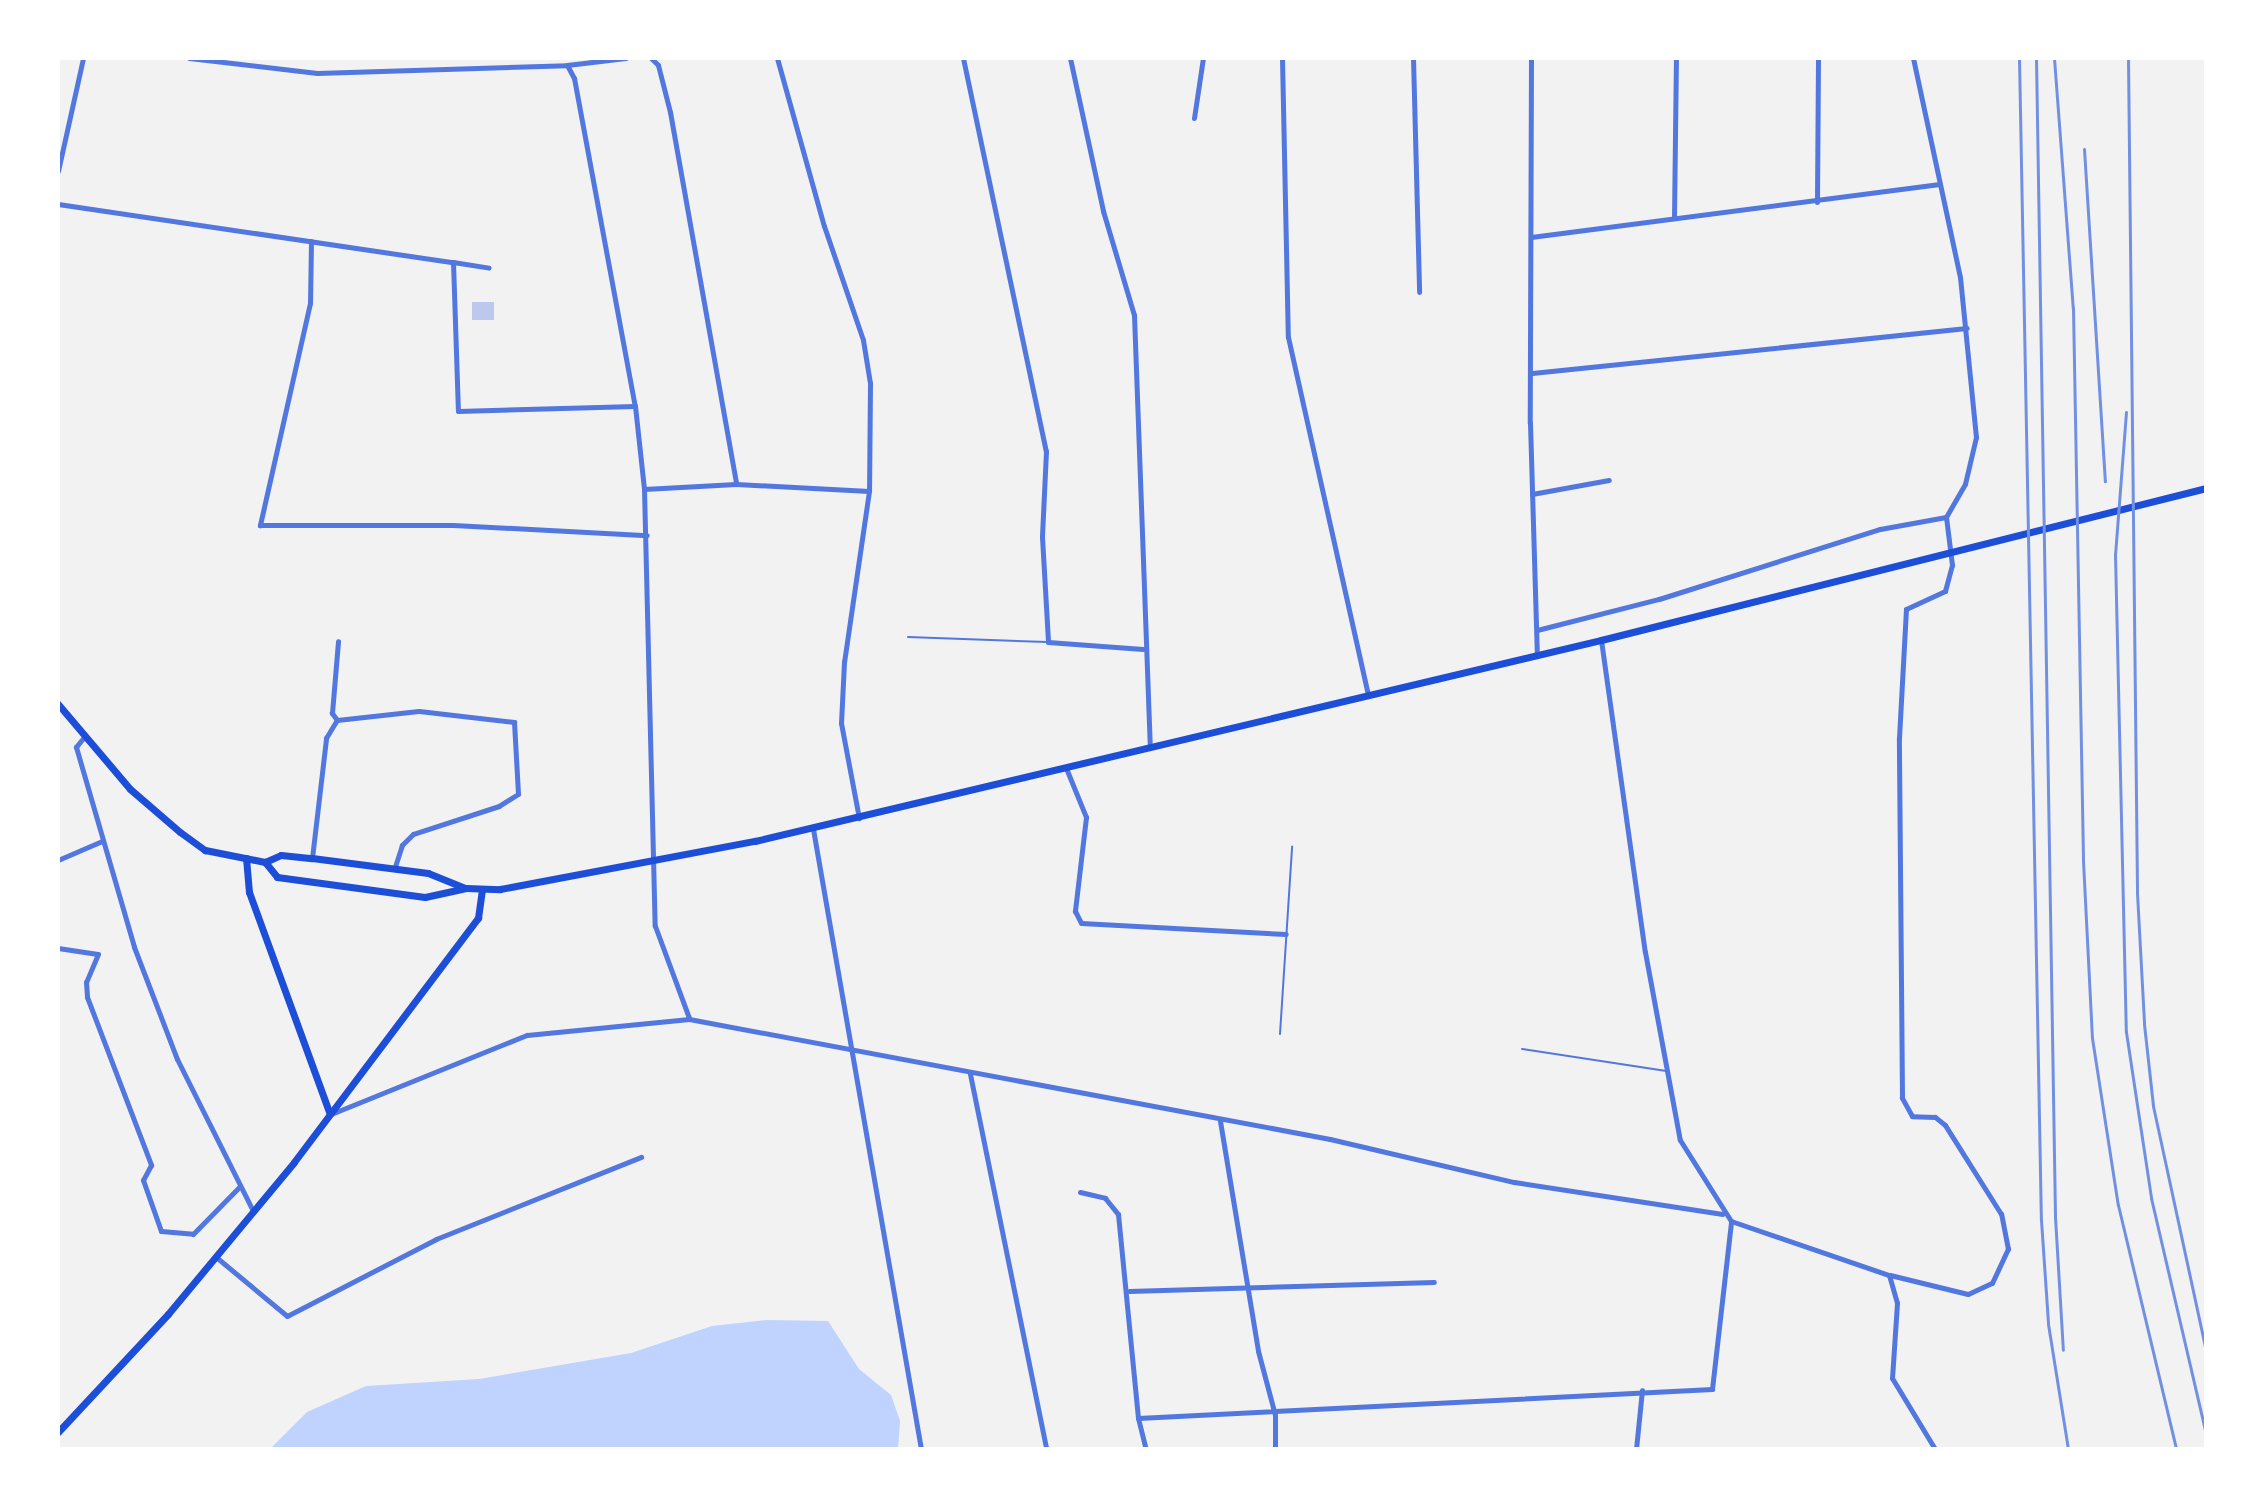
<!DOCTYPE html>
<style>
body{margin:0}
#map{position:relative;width:2264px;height:1507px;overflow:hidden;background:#f2f2f2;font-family:"IBM Plex Sans",sans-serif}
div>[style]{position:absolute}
.water>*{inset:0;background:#bfd3fe}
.building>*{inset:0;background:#bdc9ec;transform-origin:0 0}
.service>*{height:2px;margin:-1px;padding:0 1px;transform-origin:1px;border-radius:1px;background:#5277de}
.minor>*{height:5px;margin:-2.5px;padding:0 2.5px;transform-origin:2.5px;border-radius:2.5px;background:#5277de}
.secondary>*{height:7px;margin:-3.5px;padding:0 3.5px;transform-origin:3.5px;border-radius:3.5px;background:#1d4ed8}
.rail>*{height:3px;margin:-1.5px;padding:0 1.5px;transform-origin:1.5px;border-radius:1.5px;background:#7290e2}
span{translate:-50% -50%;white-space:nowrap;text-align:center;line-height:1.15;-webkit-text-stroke:6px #fff;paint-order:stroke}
.frame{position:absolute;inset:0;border:60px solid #fff;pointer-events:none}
</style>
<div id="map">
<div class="water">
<div style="clip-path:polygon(766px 1320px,828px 1321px,859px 1369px,891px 1395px,900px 1421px,898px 1449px,270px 1449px,307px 1412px,366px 1386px,479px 1379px,631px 1353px,712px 1326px)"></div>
</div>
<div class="building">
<div style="left:472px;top:302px;width:22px;height:18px"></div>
</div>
<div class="service">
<div style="left:908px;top:637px;width:139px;rotate:2.1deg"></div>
<div style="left:1280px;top:1034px;width:188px;rotate:-86.3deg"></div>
<div style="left:1522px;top:1049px;width:146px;rotate:8.7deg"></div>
</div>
<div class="minor">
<div style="left:189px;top:58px;width:129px;rotate:6.7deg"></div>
<div style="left:317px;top:73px;width:250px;rotate:-1.8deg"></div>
<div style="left:567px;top:65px;width:15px;rotate:62deg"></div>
<div style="left:574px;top:78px;width:334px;rotate:79.5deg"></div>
<div style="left:635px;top:406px;width:83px;rotate:83.8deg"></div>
<div style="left:644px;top:489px;width:437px;rotate:88.6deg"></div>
<div style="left:655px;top:926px;width:98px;rotate:69.7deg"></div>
<div style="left:651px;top:58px;width:10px;rotate:45deg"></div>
<div style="left:658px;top:65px;width:49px;rotate:75.7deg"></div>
<div style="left:670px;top:112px;width:378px;rotate:79.9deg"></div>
<div style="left:777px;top:58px;width:174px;rotate:74.4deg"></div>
<div style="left:824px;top:226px;width:120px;rotate:71.1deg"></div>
<div style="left:863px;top:340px;width:44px;rotate:80.8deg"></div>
<div style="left:870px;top:383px;width:108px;rotate:90.5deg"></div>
<div style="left:869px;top:491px;width:173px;rotate:98.3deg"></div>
<div style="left:844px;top:662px;width:61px;rotate:92.8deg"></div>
<div style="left:841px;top:723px;width:97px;rotate:79.3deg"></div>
<div style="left:963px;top:58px;width:402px;rotate:78.1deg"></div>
<div style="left:1046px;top:451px;width:86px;rotate:92.7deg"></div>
<div style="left:1042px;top:537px;width:105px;rotate:86.7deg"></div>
<div style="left:1048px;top:642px;width:95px;rotate:4.2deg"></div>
<div style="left:1070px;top:58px;width:157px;rotate:77.8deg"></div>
<div style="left:1103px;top:211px;width:109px;rotate:73.4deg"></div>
<div style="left:1134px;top:315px;width:432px;rotate:87.9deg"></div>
<div style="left:1282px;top:58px;width:279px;rotate:88.8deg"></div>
<div style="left:1288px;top:337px;width:368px;rotate:77.4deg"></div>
<div style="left:1413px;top:58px;width:234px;rotate:88.5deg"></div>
<div style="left:1531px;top:58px;width:365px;rotate:90.2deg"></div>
<div style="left:1530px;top:423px;width:231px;rotate:88.3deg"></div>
<div style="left:1913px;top:58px;width:224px;rotate:77.9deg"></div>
<div style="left:1960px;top:277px;width:161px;rotate:84.3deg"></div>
<div style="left:1976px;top:437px;width:48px;rotate:103.2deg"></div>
<div style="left:1965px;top:484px;width:38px;rotate:120deg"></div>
<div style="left:567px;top:65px;width:59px;rotate:-6.8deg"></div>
<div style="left:1194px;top:118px;width:61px;rotate:-81.5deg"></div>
<div style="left:58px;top:171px;width:116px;rotate:-77.5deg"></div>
<div style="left:1817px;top:202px;width:144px;rotate:-89.6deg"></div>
<div style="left:58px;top:204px;width:399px;rotate:8.4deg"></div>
<div style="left:453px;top:262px;width:149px;rotate:88.1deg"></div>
<div style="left:458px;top:411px;width:177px;rotate:-1.6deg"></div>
<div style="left:1674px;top:218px;width:160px;rotate:-89.3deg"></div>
<div style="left:1531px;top:237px;width:412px;rotate:-7.4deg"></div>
<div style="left:311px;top:241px;width:62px;rotate:90.9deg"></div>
<div style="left:310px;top:303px;width:228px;rotate:102.7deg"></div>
<div style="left:260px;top:525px;width:193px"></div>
<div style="left:453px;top:525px;width:194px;rotate:3deg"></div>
<div style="left:453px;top:262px;width:36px;rotate:9deg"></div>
<div style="left:1532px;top:373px;width:437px;rotate:-5.9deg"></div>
<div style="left:644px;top:489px;width:92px;rotate:-3.1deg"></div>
<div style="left:736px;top:484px;width:133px;rotate:3deg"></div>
<div style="left:1532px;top:494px;width:78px;rotate:-10.3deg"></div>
<div style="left:1537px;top:630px;width:126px;rotate:-14.3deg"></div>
<div style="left:1659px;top:599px;width:232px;rotate:-17.6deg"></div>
<div style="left:1880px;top:529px;width:67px;rotate:-10.3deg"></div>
<div style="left:1601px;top:640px;width:315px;rotate:82deg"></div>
<div style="left:1645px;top:952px;width:191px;rotate:79.5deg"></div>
<div style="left:1680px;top:1140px;width:96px;rotate:57.8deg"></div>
<div style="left:1731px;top:1221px;width:167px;rotate:18.9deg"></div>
<div style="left:1889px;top:1275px;width:29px;rotate:74deg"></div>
<div style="left:1897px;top:1303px;width:75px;rotate:93.8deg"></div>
<div style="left:1892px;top:1378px;width:83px;rotate:58.8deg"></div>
<div style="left:337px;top:720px;width:9px;rotate:-126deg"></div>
<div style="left:332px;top:713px;width:72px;rotate:-85.2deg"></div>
<div style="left:84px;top:737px;width:13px;rotate:129deg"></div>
<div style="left:76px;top:747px;width:208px;rotate:73.8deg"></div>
<div style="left:134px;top:947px;width:120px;rotate:69deg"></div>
<div style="left:177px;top:1059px;width:170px;rotate:63.4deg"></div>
<div style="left:1066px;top:768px;width:53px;rotate:67.8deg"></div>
<div style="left:1086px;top:817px;width:95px;rotate:96.7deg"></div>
<div style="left:1075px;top:911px;width:13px;rotate:63deg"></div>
<div style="left:1081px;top:923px;width:205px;rotate:3.1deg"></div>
<div style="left:813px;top:829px;width:629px;rotate:80.12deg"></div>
<div style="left:312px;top:858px;width:121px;rotate:-83.3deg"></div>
<div style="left:326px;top:738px;width:21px;rotate:-59deg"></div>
<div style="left:337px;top:720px;width:82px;rotate:-6.3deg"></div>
<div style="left:419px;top:711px;width:96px;rotate:6.6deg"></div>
<div style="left:514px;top:722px;width:72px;rotate:86.8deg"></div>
<div style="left:518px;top:794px;width:22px;rotate:148deg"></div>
<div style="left:499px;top:806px;width:90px;rotate:162deg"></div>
<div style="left:413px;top:834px;width:16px;rotate:135deg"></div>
<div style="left:402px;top:845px;width:25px;rotate:108deg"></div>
<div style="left:58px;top:860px;width:48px;rotate:-23.4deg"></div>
<div style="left:58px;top:948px;width:40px;rotate:8.5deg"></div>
<div style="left:98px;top:954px;width:30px;rotate:113deg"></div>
<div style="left:86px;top:982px;width:15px;rotate:86deg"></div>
<div style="left:87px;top:997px;width:180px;rotate:69.1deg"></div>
<div style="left:151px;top:1165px;width:17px;rotate:118deg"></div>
<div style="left:143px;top:1180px;width:54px;rotate:70.6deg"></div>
<div style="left:161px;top:1231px;width:32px;rotate:5deg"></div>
<div style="left:193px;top:1234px;width:67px;rotate:-45.6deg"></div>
<div style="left:970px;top:1074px;width:383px;rotate:78.5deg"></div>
<div style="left:331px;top:1114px;width:211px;rotate:-22deg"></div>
<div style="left:527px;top:1035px;width:163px;rotate:-5.6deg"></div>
<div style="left:689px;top:1019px;width:652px;rotate:10.6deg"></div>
<div style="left:1330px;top:1139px;width:189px;rotate:13.2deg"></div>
<div style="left:1514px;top:1182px;width:211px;rotate:8.7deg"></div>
<div style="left:1220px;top:1121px;width:233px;rotate:80.6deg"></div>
<div style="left:1258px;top:1351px;width:66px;rotate:75.1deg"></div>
<div style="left:1275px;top:1415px;width:34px;rotate:90deg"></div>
<div style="left:1080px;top:1192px;width:26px;rotate:13deg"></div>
<div style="left:1105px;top:1198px;width:21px;rotate:51deg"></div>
<div style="left:1118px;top:1214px;width:205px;rotate:84.4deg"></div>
<div style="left:1138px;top:1418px;width:575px;rotate:-2.89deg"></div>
<div style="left:1712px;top:1389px;width:169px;rotate:-83.5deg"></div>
<div style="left:216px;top:1257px;width:92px;rotate:39.7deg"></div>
<div style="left:287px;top:1316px;width:168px;rotate:-27.3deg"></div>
<div style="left:436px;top:1239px;width:221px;rotate:-21.8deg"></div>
<div style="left:1890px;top:1275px;width:80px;rotate:13.7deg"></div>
<div style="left:1968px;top:1294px;width:26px;rotate:-25deg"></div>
<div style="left:1992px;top:1283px;width:38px;rotate:-65deg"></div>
<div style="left:2008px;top:1249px;width:36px;rotate:-101deg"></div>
<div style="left:2001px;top:1214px;width:105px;rotate:-122.2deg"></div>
<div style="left:1945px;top:1125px;width:13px;rotate:-141deg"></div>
<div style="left:1935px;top:1117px;width:23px;rotate:-178deg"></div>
<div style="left:1912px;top:1116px;width:21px;rotate:-119deg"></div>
<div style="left:1902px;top:1098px;width:360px;rotate:-90.5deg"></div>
<div style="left:1899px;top:738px;width:129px;rotate:-86.9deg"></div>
<div style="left:1906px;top:609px;width:43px;rotate:-24.8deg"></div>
<div style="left:1945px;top:591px;width:27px;rotate:-75deg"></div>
<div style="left:1952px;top:565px;width:48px;rotate:-97.1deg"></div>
<div style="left:1129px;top:1291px;width:305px;rotate:-1.7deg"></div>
<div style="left:1138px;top:1418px;width:32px;rotate:76deg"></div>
<div style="left:1636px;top:1449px;width:59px;rotate:-84.2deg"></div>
</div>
<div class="secondary">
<div style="left:58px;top:704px;width:111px;rotate:49.7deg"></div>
<div style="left:130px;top:789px;width:66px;rotate:40.7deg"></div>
<div style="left:180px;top:832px;width:31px;rotate:36deg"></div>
<div style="left:205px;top:850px;width:61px;rotate:11.3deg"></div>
<div style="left:246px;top:858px;width:34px;rotate:85deg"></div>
<div style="left:249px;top:892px;width:236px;rotate:70deg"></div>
<div style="left:265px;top:862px;width:19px;rotate:51deg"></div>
<div style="left:277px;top:877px;width:149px;rotate:7.7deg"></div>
<div style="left:425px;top:897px;width:42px;rotate:-12.4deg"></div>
<div style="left:466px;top:888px;width:34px;rotate:2deg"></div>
<div style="left:500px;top:889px;width:259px;rotate:-10.7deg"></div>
<div style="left:755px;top:841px;width:870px;rotate:-13.37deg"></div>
<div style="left:1601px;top:640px;width:624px;rotate:-14.1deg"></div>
<div style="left:265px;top:862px;width:17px;rotate:-24deg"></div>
<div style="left:281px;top:855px;width:31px;rotate:6deg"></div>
<div style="left:312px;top:858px;width:117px;rotate:7.4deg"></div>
<div style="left:428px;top:873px;width:40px;rotate:22deg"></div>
<div style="left:58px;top:1432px;width:161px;rotate:-47deg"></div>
<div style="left:168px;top:1314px;width:197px;rotate:-50.3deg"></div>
<div style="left:294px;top:1162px;width:306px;rotate:-53deg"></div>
<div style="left:478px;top:918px;width:29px;rotate:-82deg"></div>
</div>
<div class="rail">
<div style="left:2019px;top:58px;width:1162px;rotate:88.92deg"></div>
<div style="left:2041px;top:1220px;width:104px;rotate:86.1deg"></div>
<div style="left:2048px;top:1324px;width:127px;rotate:80.9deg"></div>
<div style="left:2036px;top:58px;width:1159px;rotate:89.06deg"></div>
<div style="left:2055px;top:1217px;width:133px;rotate:86.6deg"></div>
<div style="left:2054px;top:58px;width:251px;rotate:85.7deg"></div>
<div style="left:2073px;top:308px;width:553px;rotate:88.96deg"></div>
<div style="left:2083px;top:861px;width:177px;rotate:87.1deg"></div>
<div style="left:2092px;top:1038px;width:169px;rotate:81.2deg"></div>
<div style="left:2118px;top:1205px;width:251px;rotate:76.6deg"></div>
<div style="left:2128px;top:58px;width:835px;rotate:89.38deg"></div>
<div style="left:2137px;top:893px;width:131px;rotate:86.9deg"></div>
<div style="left:2144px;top:1024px;width:82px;rotate:83.7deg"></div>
<div style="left:2153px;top:1106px;width:252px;rotate:77.8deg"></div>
<div style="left:2084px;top:149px;width:333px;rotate:86.4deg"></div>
<div style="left:2126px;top:412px;width:142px;rotate:94.4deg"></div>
<div style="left:2115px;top:554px;width:478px;rotate:88.7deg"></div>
<div style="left:2126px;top:1032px;width:168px;rotate:81.4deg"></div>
<div style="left:2151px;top:1198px;width:243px;rotate:76.9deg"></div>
</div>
<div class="frame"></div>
</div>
